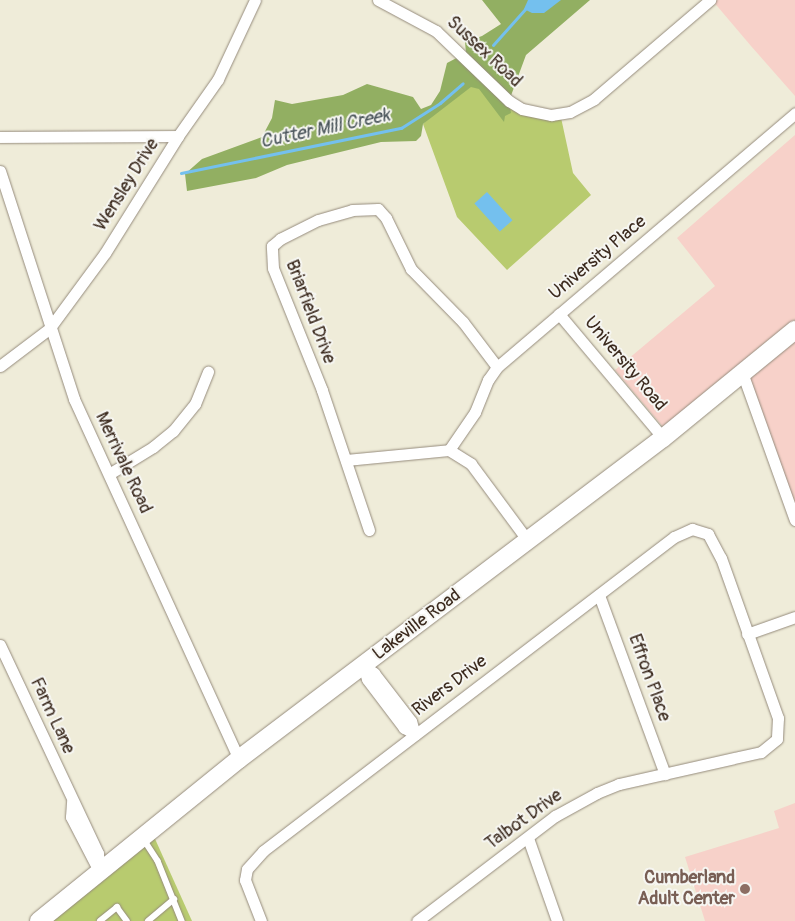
<!DOCTYPE html>
<style>
body{margin:0}
#map{position:relative;width:795px;height:921px;overflow:hidden;background:#efecd9;font-family:Pangolin,sans-serif}
div>[style]{position:absolute}
.built>*{inset:0;background:#f7d1c9}
.green>*{inset:0;background:#b8cb6f}
.forest>*{inset:0;background:#92af62}
.water>*{inset:0;background:#74c0ee;transform-origin:0 0}
.stream>*{height:3px;margin:-1.5px;padding:0 1.5px;transform-origin:1.5px;border-radius:1.5px;background:#74c0ee}
.roads{filter:drop-shadow(0 0 1px #958b7c) drop-shadow(0 0 1px #958b7c)}
.lane>*{height:5.5px;margin:-2.75px;padding:0 2.75px;transform-origin:2.75px;border-radius:2.75px;background:#fff}
.street>*{height:11px;margin:-5.5px;padding:0 5.5px;transform-origin:5.5px;border-radius:5.5px;background:#fff}
.primary>*{height:18px;margin:-9px;padding:0 9px;transform-origin:9px;border-radius:9px;background:#fff}
.dots>*{width:14px;height:14px;translate:-50% -50%;box-sizing:border-box;border:2px solid #f6f6f2;border-radius:50%}
span{translate:-50% -50%;white-space:nowrap;text-align:center;line-height:1.15;-webkit-text-stroke:4px #f6f6f2;paint-order:stroke}
.street-label{font-size:18px;color:#3b2a1e}
.education-label{font-size:18px;color:#785e54;font-weight:700}
.right{translate:-100% -50%;text-align:right}
.water-label{font-size:19px;color:#4c575c;font-style:italic}
</style>
<div id="map">
<div class="built">
<div style="clip-path:polygon(712px 0,795px 0,795px 96px,751px 46px)"></div>
<div style="clip-path:polygon(795px 135px,795px 523px,743px 375px,669px 434px,615px 370px,715px 286px,677px 238px)"></div>
<div style="clip-path:polygon(795px 803px,795px 921px,705px 921px,685px 857px,779px 828px,774px 811px)"></div>
</div>
<div class="green">
<div style="clip-path:polygon(480px 72px,509px 101px,560px 113px,573px 173px,591px 195px,507px 270px,457px 217px,423px 124px)"></div>
<div style="clip-path:polygon(151px 830px,192px 921px,41px 921px)"></div>
</div>
<div class="forest">
<div style="clip-path:polygon(482px 0,590px 0,526px 55px,509px 101px,511px 113px,505px 116px,504px 122px,479px 89px,471px 87px,423px 124px,421px 136px,416px 141px,381px 142px,287px 165px,256px 178px,187px 191px,185px 174px,202px 159px,262px 137px,272px 118px,275px 100px,292px 104px,343px 95px,367px 84px,413px 97px,421px 109px,431px 105px,440px 91px,447px 63px,466px 53px,465px 42px,482px 36px,501px 24px)"></div>
</div>
<div class="water">
<div style="clip-path:polygon(528px 0,561px 0,544px 13px,532px 13px,524px 9px)"></div>
<div style="left:487px;top:192px;width:38px;height:17px;rotate:48deg"></div>
</div>
<div class="stream">
<div style="left:493px;top:45px;width:50px;rotate:-48.3deg"></div>
<div style="left:181px;top:173px;width:225px;rotate:-11.6deg"></div>
<div style="left:401px;top:128px;width:46px;rotate:-32.7deg"></div>
<div style="left:440px;top:103px;width:30px;rotate:-41deg"></div>
</div>
<div class="roads">
<div class="lane">
<div style="left:143px;top:838px;width:27px;rotate:57deg"></div>
<div style="left:158px;top:861px;width:65px;rotate:68.2deg"></div>
<div style="left:100px;top:921px;width:22px;rotate:-39deg"></div>
<div style="left:117px;top:907px;width:17px;rotate:54deg"></div>
<div style="left:148px;top:921px;width:34px;rotate:-40deg"></div>
</div>
<div class="street">
<div style="left:378px;top:0;width:66px;rotate:28.1deg"></div>
<div style="left:436px;top:31px;width:101px;rotate:43.8deg"></div>
<div style="left:509px;top:101px;width:15px;rotate:32deg"></div>
<div style="left:522px;top:109px;width:30px;rotate:12deg"></div>
<div style="left:551px;top:115px;width:19px;rotate:-9deg"></div>
<div style="left:570px;top:112px;width:27px;rotate:-28deg"></div>
<div style="left:594px;top:99px;width:153px;rotate:-40.5deg"></div>
<div style="left:0;top:137px;width:178px;rotate:-0.3deg"></div>
<div style="left:0;top:171px;width:240px;rotate:72deg"></div>
<div style="left:74px;top:399px;width:396px;rotate:65.4deg"></div>
<div style="left:559px;top:314px;width:162px;rotate:50deg"></div>
<div style="left:0;top:366px;width:61px;rotate:-37.1deg"></div>
<div style="left:49px;top:329px;width:94px;rotate:-53.6deg"></div>
<div style="left:105px;top:253px;width:138px;rotate:-58deg"></div>
<div style="left:178px;top:136px;width:70px;rotate:-54.9deg"></div>
<div style="left:218px;top:79px;width:87px;rotate:-64.9deg"></div>
<div style="left:743px;top:375px;width:154px;rotate:70.3deg"></div>
<div style="left:449px;top:450px;width:46px;rotate:-55.6deg"></div>
<div style="left:475px;top:412px;width:35px;rotate:-68deg"></div>
<div style="left:488px;top:380px;width:16px;rotate:-55deg"></div>
<div style="left:497px;top:367px;width:392px;rotate:-40.4deg"></div>
<div style="left:346px;top:460px;width:103px;rotate:-5.5deg"></div>
<div style="left:449px;top:450px;width:26px;rotate:32deg"></div>
<div style="left:471px;top:464px;width:96px;rotate:53.5deg"></div>
<div style="left:109px;top:474px;width:52px;rotate:-31.5deg"></div>
<div style="left:153px;top:447px;width:26px;rotate:-39deg"></div>
<div style="left:173px;top:431px;width:35px;rotate:-51deg"></div>
<div style="left:195px;top:404px;width:35px;rotate:-68deg"></div>
<div style="left:369px;top:530px;width:148px;rotate:-108.6deg"></div>
<div style="left:322px;top:390px;width:131px;rotate:-111.9deg"></div>
<div style="left:273px;top:268px;width:22px;rotate:-93deg"></div>
<div style="left:272px;top:246px;width:11px;rotate:-41deg"></div>
<div style="left:280px;top:239px;width:42px;rotate:-26.6deg"></div>
<div style="left:318px;top:220px;width:35px;rotate:-16deg"></div>
<div style="left:352px;top:210px;width:26px;rotate:-2deg"></div>
<div style="left:378px;top:209px;width:12px;rotate:48deg"></div>
<div style="left:386px;top:218px;width:57px;rotate:63.9deg"></div>
<div style="left:411px;top:269px;width:74px;rotate:45.5deg"></div>
<div style="left:463px;top:322px;width:56px;rotate:52.9deg"></div>
<div style="left:599px;top:595px;width:191px;rotate:69.8deg"></div>
<div style="left:747px;top:634px;width:51px;rotate:-19.5deg"></div>
<div style="left:0;top:645px;width:230px;rotate:64.8deg"></div>
<div style="left:98px;top:853px;width:18px;rotate:87deg"></div>
<div style="left:99px;top:871px;width:61px;rotate:-117.4deg"></div>
<div style="left:71px;top:817px;width:16px;rotate:-86deg"></div>
<div style="left:363px;top:665px;width:14px;rotate:36deg"></div>
<div style="left:374px;top:673px;width:61px;rotate:52.4deg"></div>
<div style="left:411px;top:721px;width:14px;rotate:73deg"></div>
<div style="left:415px;top:734px;width:13px;rotate:-151deg"></div>
<div style="left:404px;top:728px;width:61px;rotate:-127.1deg"></div>
<div style="left:367px;top:679px;width:15px;rotate:-106deg"></div>
<div style="left:528px;top:838px;width:88px;rotate:70.7deg"></div>
<div style="left:261px;top:921px;width:44px;rotate:-111.3deg"></div>
<div style="left:245px;top:880px;width:11px;rotate:-80deg"></div>
<div style="left:247px;top:869px;width:24px;rotate:-48deg"></div>
<div style="left:263px;top:851px;width:517px;rotate:-37.38deg"></div>
<div style="left:674px;top:537px;width:20px;rotate:-24deg"></div>
<div style="left:692px;top:529px;width:17px;rotate:17deg"></div>
<div style="left:708px;top:534px;width:27px;rotate:62deg"></div>
<div style="left:721px;top:558px;width:170px;rotate:70.4deg"></div>
<div style="left:778px;top:718px;width:21px;rotate:93deg"></div>
<div style="left:777px;top:739px;width:21px;rotate:141deg"></div>
<div style="left:761px;top:752px;width:146px;rotate:167.3deg"></div>
<div style="left:619px;top:784px;width:24px;rotate:158deg"></div>
<div style="left:597px;top:793px;width:48px;rotate:151.3deg"></div>
<div style="left:555px;top:816px;width:173px;rotate:142.7deg"></div>
</div>
<div class="primary">
<div style="left:39px;top:921px;width:257px;rotate:-39deg"></div>
<div style="left:239px;top:759px;width:532px;rotate:-37.13deg"></div>
<div style="left:663px;top:438px;width:171px;rotate:-39.3deg"></div>
</div>
</div>
<div class="dots">
<div style="left:745px;top:889px;background:#8d6e63"></div>
</div>
<div class="street-label">
<span style="left:484px;top:52px;rotate:43deg">Sussex Road</span>
<span style="left:127px;top:185px;rotate:-58deg">Wensley Drive</span>
<span style="left:598px;top:258px;rotate:-40deg">University Place</span>
<span style="left:310px;top:312px;rotate:69deg">Briarfield Drive</span>
<span style="left:625px;top:364px;rotate:50deg">University Road</span>
<span style="left:123px;top:463px;rotate:65deg">Merrivale Road</span>
<span style="left:417px;top:625px;rotate:-37deg">Lakeville Road</span>
<span style="left:649px;top:678px;rotate:70deg">Effron Place</span>
<span style="left:450px;top:686px;rotate:-37deg">Rivers Drive</span>
<span style="left:52px;top:716px;rotate:65deg">Farm Lane</span>
<span style="left:524px;top:820px;rotate:-36deg">Talbot Drive</span>
</div>
<div class="education-label">
<span class="right" style="left:735px;top:889px">Cumberland<br>Adult Center</span>
</div>
<div class="water-label">
<span style="left:325px;top:129px;rotate:-12deg">Cutter Mill Creek</span>
</div>
</div>
